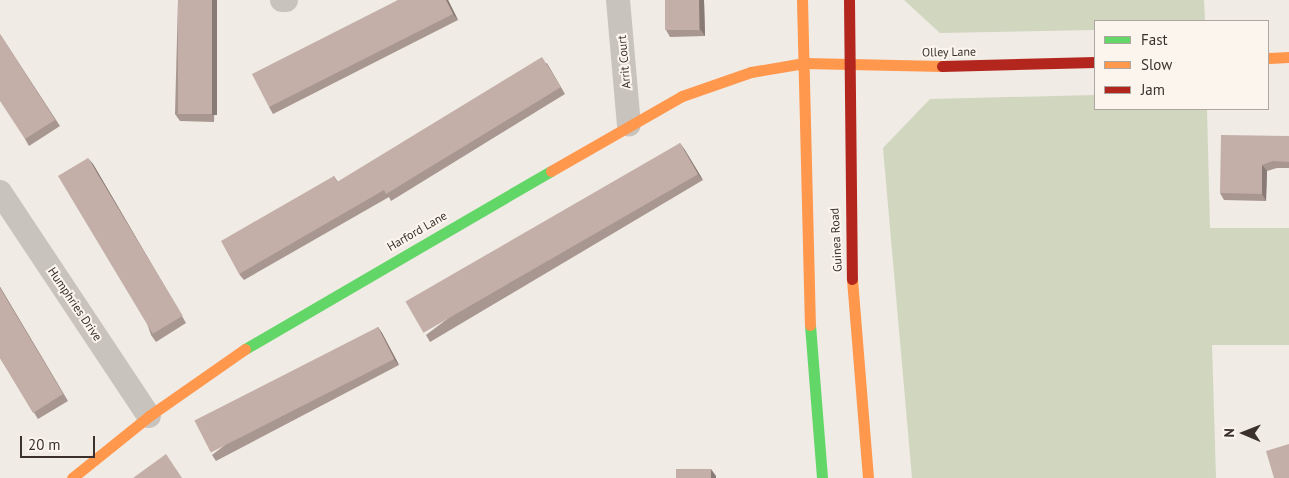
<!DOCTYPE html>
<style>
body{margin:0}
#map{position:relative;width:1289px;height:478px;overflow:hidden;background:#f0ebe5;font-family:"PT Sans",sans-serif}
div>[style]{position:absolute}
.green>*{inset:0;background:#d1d6bf}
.street>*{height:24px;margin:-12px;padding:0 12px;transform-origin:12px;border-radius:12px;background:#c9c3be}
.fast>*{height:11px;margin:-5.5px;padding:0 5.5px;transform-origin:5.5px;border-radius:5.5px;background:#63d668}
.slow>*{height:11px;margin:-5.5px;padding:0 5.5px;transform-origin:5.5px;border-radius:5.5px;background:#ff974d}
.jam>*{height:11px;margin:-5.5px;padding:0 5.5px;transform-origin:5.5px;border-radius:5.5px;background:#b3261e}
.wall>*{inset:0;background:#a89690}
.shaded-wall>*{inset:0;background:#887a75;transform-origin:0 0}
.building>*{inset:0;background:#c3afa7;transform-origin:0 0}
span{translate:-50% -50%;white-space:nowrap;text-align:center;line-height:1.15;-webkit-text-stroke:4px #fbf5ee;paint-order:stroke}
.street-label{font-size:12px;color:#3b302b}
.legend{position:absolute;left:1094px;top:20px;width:175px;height:90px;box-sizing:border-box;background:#fbf5ee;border:1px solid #aea6a0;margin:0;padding:6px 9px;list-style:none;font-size:15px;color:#3b302b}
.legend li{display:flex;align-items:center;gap:10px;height:25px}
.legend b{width:25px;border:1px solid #aea6a0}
.north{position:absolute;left:1219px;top:408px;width:50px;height:50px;-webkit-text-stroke:4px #fbf5ee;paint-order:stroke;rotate:271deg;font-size:14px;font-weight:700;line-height:20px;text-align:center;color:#3b302b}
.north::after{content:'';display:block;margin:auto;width:18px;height:22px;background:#3b302b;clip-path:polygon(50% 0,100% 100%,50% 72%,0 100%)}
.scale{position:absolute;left:20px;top:436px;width:75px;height:22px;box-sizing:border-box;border:2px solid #3b302b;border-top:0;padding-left:6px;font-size:15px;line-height:18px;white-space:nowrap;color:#3b302b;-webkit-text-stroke:4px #fbf5ee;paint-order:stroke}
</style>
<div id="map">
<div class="green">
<div style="clip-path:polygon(904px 0,1204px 0,1205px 21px,1095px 21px,1095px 30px,940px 33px)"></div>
<div style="clip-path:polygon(1095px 95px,1095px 109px,1207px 109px,1210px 228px,1289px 228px,1289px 345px,1212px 345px,1216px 478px,912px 478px,883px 148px,930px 99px)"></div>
</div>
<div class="street">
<div style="left:282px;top:0;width:4px"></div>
<div style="left:618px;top:0;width:125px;rotate:85deg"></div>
<div style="left:0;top:192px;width:269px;rotate:56.4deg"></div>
</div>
<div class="fast">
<div style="left:810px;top:325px;width:153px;rotate:85.5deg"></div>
<div style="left:245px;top:349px;width:354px;rotate:-30.2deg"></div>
</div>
<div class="slow">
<div style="left:802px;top:0;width:325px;rotate:88.6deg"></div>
<div style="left:1268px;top:58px;width:21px;rotate:-3deg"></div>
<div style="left:551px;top:171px;width:151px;rotate:-29.8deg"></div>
<div style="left:682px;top:96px;width:73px;rotate:-19.2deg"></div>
<div style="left:751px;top:72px;width:54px;rotate:-9.6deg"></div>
<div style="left:804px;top:63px;width:138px;rotate:1.2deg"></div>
<div style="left:852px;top:279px;width:200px;rotate:85.4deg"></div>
<div style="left:72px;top:478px;width:99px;rotate:-38.8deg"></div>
<div style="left:149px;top:416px;width:117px;rotate:-34.9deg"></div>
</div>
<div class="jam">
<div style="left:849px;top:0;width:279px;rotate:89.4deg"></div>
<div style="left:942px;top:66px;width:153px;rotate:-1.5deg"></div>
</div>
<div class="wall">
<div style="clip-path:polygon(178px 0,217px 0,214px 122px,180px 121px,175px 114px)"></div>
<div style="clip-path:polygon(398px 0,448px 0,458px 20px,273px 114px,269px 107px)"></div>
<div style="clip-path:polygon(704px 0,705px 36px,670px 37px,666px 30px)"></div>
<div style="clip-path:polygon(0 34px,60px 126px,29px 146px,25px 139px)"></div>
<div style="clip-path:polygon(547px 63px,565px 94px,391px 201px,389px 197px,244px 280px,239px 274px,334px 176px,338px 182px)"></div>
<div style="clip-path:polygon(1289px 136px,1289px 168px,1277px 168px,1267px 171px,1266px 201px,1224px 200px,1220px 193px)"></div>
<div style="clip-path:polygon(680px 143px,703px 180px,430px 342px,426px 335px)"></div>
<div style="clip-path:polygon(93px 164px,186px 323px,156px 342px,151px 335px)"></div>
<div style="clip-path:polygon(0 287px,68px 401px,38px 419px,0 358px)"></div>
<div style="clip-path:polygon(378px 327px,382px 333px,399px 365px,216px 461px,212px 455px)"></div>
</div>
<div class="shaded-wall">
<div style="left:212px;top:0;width:5px;height:115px"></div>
<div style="clip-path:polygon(446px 0,448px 0,458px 20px,453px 14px)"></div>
<div style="clip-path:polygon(699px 0,704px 0,705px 36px,700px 29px)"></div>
<div style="clip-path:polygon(680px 143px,685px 150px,703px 180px,698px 174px)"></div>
<div style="clip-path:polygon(88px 158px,93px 164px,186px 323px,182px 316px)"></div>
<div style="clip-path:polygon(1262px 165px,1267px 171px,1266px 201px,1262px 194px)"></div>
<div style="clip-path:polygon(0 287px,68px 401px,0 288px)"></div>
<div style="clip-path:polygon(378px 327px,382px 333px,399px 365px,394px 359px)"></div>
<div style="clip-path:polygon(711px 469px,716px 476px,716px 478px,711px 478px)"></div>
</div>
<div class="building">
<div style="left:178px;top:0;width:34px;height:114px"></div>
<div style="clip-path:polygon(398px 0,446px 0,453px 14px,269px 107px,252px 74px)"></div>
<div style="left:665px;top:0;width:34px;height:30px"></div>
<div style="clip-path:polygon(0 34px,55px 120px,25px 139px,0 101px)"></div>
<div style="clip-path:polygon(542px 57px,561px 87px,386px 194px,384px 190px,239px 274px,221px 241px,334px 176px,337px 182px)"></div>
<div style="clip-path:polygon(1221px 135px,1289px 136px,1289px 162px,1273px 161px,1262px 165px,1262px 194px,1220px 193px)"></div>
<div style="left:680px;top:143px;width:36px;height:317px;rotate:60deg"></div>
<div style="left:88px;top:158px;width:184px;height:35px;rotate:59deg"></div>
<div style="clip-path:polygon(0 288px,63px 394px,33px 413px,0 358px)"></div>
<div style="left:378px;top:327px;width:36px;height:206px;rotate:63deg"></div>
<div style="clip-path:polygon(1289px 444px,1289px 478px,1274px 478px,1266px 451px)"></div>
<div style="clip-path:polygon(166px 454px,182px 478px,133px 478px)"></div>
<div style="left:676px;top:469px;width:35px;height:9px"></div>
</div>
<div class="street-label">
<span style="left:949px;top:52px;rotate:-1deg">Olley Lane</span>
<span style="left:624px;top:62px;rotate:-95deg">Arrit Court</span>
<span style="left:417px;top:231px;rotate:-30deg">Harford Lane</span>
<span style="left:836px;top:240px;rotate:-93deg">Guinea Road</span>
<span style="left:75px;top:304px;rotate:56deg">Humphries Drive</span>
</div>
<ul class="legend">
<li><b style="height:6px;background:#63d668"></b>Fast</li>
<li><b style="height:6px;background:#ff974d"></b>Slow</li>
<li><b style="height:6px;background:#b3261e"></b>Jam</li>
</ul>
<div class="north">N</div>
<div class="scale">20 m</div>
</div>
